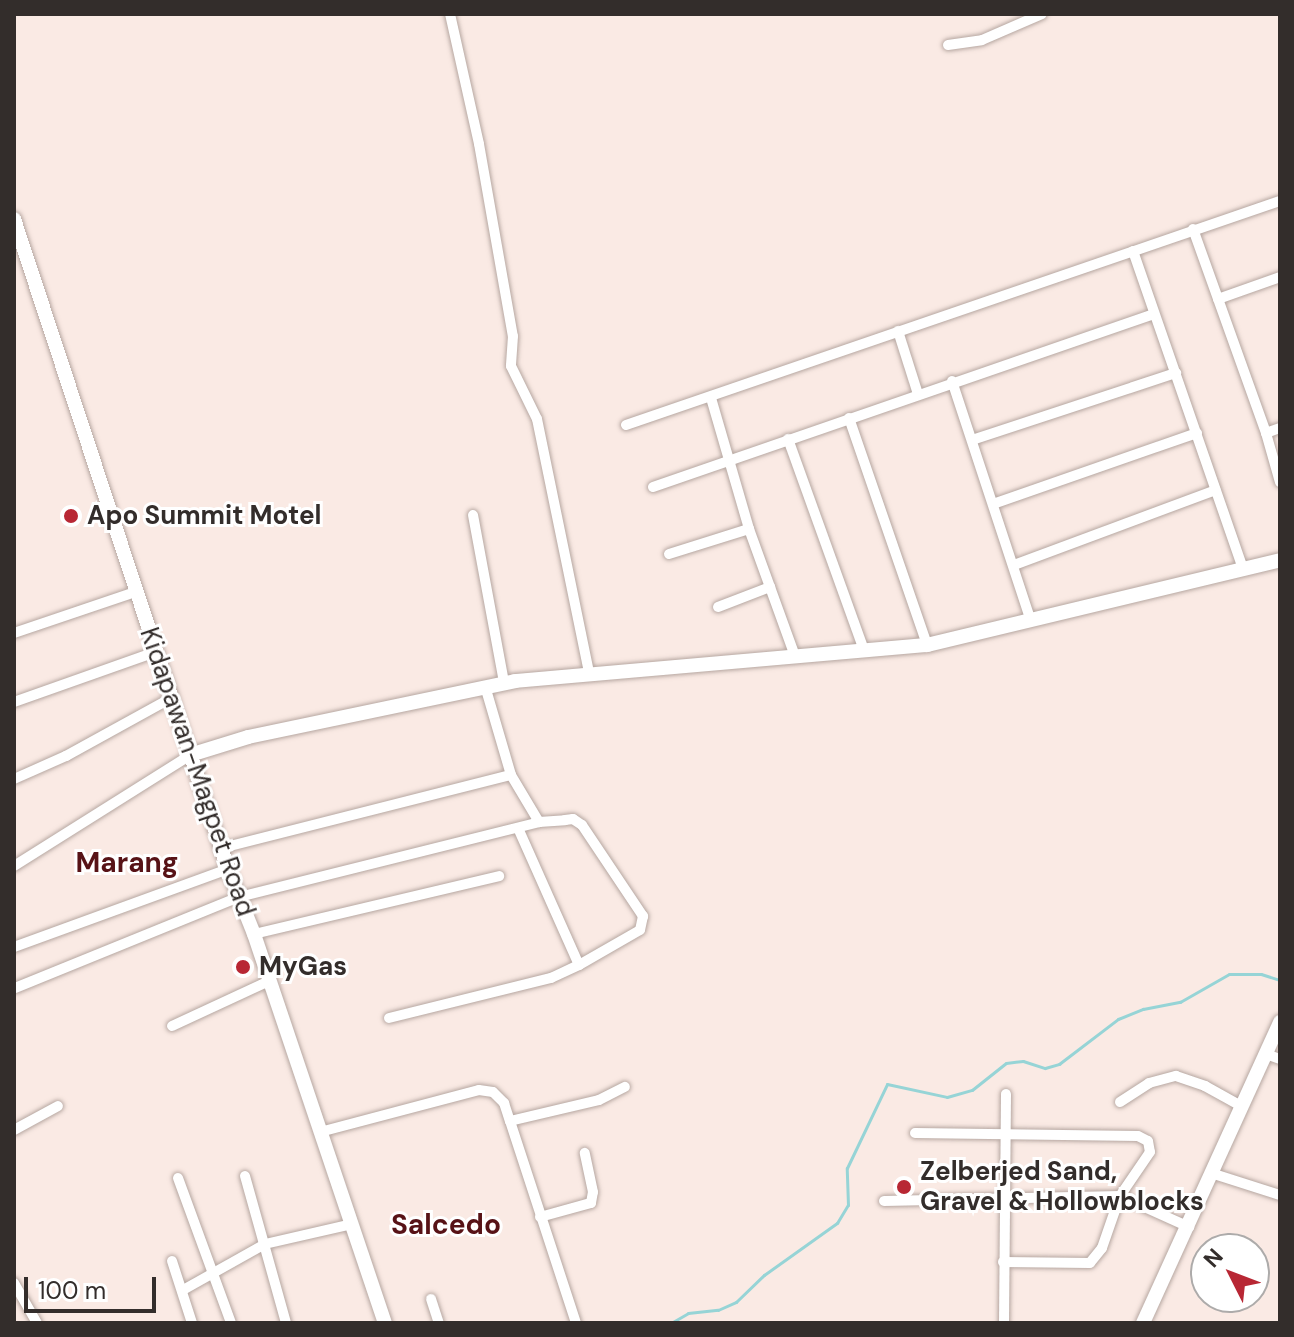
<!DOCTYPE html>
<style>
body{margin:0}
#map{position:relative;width:1294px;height:1337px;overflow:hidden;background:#faeae4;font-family:"DM Sans",sans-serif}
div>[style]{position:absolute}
.stream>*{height:3px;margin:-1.5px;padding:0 1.5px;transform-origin:1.5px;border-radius:1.5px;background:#96d4d6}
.roads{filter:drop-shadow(0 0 2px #b6a7a1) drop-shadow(0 0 2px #b6a7a1)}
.street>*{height:10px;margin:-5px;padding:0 5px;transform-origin:5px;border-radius:5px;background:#fff}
.secondary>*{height:14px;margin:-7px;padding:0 7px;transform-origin:7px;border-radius:7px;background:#fff}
.dots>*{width:22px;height:22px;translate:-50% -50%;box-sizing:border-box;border:4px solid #fff;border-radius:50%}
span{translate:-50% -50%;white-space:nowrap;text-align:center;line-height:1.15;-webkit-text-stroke:6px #fff;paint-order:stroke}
.poi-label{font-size:26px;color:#332d2b;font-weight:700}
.left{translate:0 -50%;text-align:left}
.street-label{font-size:26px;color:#332d2b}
.neighbourhood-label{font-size:28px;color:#571216;font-weight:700}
.frame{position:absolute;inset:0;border:16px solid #332d2b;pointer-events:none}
.north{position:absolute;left:1190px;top:1233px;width:80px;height:80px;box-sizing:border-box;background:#fff;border:2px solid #adabaa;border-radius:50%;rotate:312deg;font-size:22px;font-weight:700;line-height:32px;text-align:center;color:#332d2b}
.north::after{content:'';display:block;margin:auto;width:28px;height:36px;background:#b82734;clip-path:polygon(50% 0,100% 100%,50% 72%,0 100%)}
.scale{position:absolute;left:24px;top:1277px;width:132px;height:36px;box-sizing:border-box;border:4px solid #332d2b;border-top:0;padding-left:10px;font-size:24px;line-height:28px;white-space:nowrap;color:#332d2b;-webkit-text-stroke:6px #fff;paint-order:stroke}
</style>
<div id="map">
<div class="stream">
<div style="left:671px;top:1323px;width:20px;rotate:-30deg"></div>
<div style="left:688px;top:1313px;width:30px;rotate:-6deg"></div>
<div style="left:718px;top:1310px;width:20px;rotate:-24deg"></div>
<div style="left:736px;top:1302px;width:39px;rotate:-44deg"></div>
<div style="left:764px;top:1275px;width:90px;rotate:-35.5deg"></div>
<div style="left:837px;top:1223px;width:21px;rotate:-59deg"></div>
<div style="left:848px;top:1205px;width:37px;rotate:-92deg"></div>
<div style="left:847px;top:1168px;width:93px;rotate:-64.5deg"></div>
<div style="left:887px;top:1084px;width:61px;rotate:12.2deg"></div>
<div style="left:947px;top:1097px;width:26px;rotate:-16deg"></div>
<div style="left:972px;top:1090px;width:43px;rotate:-38.5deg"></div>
<div style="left:1006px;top:1063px;width:17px;rotate:-7deg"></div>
<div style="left:1023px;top:1061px;width:23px;rotate:18deg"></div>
<div style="left:1045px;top:1068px;width:15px;rotate:-16deg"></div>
<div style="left:1059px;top:1064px;width:74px;rotate:-37.3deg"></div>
<div style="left:1118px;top:1019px;width:27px;rotate:-22deg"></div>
<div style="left:1143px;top:1009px;width:38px;rotate:-11deg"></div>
<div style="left:1180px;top:1002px;width:56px;rotate:-29.7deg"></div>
<div style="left:1229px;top:974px;width:32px"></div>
<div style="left:1261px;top:974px;width:20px;rotate:18deg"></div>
</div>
<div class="roads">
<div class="street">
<div style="left:450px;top:14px;width:133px;rotate:77.4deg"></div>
<div style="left:479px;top:144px;width:195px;rotate:80deg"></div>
<div style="left:513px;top:336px;width:30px;rotate:94deg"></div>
<div style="left:511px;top:366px;width:59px;rotate:63.9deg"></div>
<div style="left:537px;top:419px;width:258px;rotate:78.4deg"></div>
<div style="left:948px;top:45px;width:34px;rotate:-8deg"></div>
<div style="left:982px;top:40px;width:65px;rotate:-23.4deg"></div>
<div style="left:1193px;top:229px;width:217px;rotate:70.3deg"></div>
<div style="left:1266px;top:433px;width:51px;rotate:74.1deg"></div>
<div style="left:1133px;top:251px;width:336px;rotate:70.9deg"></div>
<div style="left:1218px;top:299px;width:66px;rotate:-19.5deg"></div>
<div style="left:898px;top:331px;width:66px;rotate:72.4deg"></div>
<div style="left:952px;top:381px;width:250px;rotate:71.8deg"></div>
<div style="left:711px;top:398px;width:136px;rotate:73.8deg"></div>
<div style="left:749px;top:529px;width:135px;rotate:70.1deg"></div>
<div style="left:849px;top:418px;width:240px;rotate:71deg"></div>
<div style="left:626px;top:425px;width:691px;rotate:-18.91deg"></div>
<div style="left:1266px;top:433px;width:15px;rotate:-20deg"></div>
<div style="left:788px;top:439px;width:224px;rotate:70.2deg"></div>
<div style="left:972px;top:440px;width:215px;rotate:-18.2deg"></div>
<div style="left:653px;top:487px;width:530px;rotate:-19.05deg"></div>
<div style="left:993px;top:504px;width:216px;rotate:-19.2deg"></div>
<div style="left:473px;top:515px;width:171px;rotate:79.5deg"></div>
<div style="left:669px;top:554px;width:84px;rotate:-17.4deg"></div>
<div style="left:1014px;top:565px;width:215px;rotate:-20.4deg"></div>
<div style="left:718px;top:607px;width:56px;rotate:-21deg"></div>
<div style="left:14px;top:633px;width:128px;rotate:-18.7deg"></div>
<div style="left:485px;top:686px;width:93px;rotate:73.7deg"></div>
<div style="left:511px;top:775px;width:55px;rotate:59.2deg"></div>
<div style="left:14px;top:702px;width:150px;rotate:-19.5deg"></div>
<div style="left:14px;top:779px;width:57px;rotate:-23.9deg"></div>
<div style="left:66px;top:756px;width:120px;rotate:-28.9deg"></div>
<div style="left:222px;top:848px;width:298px;rotate:-14.2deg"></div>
<div style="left:14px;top:866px;width:208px;rotate:-32.2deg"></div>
<div style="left:254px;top:934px;width:252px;rotate:-13.3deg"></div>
<div style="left:14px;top:947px;width:228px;rotate:-20deg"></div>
<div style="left:15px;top:988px;width:242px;rotate:-22.1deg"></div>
<div style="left:239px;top:897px;width:309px;rotate:-14deg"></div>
<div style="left:539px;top:822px;width:26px;rotate:-4deg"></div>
<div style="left:565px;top:820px;width:8px;rotate:-7deg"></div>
<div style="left:573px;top:819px;width:11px;rotate:34deg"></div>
<div style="left:582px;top:825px;width:110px;rotate:56.2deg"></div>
<div style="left:643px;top:916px;width:14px;rotate:102deg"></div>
<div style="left:640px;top:930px;width:70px;rotate:150.2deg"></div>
<div style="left:579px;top:965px;width:150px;rotate:-114deg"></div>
<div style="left:389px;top:1018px;width:167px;rotate:-13.9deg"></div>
<div style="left:551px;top:978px;width:31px;rotate:-25deg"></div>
<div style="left:172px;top:1026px;width:107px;rotate:-24.9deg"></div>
<div style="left:1266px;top:1054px;width:15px;rotate:20deg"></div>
<div style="left:1120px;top:1102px;width:35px;rotate:-33deg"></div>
<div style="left:1149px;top:1083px;width:28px;rotate:-15deg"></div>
<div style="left:1176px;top:1076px;width:31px;rotate:19deg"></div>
<div style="left:1205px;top:1086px;width:43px;rotate:28.9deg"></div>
<div style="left:510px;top:1121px;width:91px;rotate:-13.3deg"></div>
<div style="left:599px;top:1100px;width:29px;rotate:-27deg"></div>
<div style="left:14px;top:1130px;width:50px;rotate:-28.6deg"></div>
<div style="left:320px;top:1132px;width:164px;rotate:-14.8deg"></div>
<div style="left:479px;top:1090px;width:14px;rotate:8deg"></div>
<div style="left:493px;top:1092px;width:16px;rotate:45deg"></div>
<div style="left:504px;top:1103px;width:19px;rotate:72deg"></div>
<div style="left:510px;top:1121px;width:213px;rotate:71.9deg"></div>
<div style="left:915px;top:1133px;width:223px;rotate:0.8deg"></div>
<div style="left:1138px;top:1136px;width:11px;rotate:27deg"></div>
<div style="left:1148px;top:1141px;width:11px;rotate:80deg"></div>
<div style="left:1150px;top:1152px;width:53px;rotate:124.3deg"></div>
<div style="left:1120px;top:1196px;width:55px;rotate:109.1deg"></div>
<div style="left:1102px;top:1248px;width:19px;rotate:129deg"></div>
<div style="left:1090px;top:1263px;width:87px;rotate:-179.3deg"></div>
<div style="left:1214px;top:1174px;width:69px;rotate:17.7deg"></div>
<div style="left:245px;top:1176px;width:153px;rotate:74.4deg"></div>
<div style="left:178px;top:1178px;width:154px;rotate:69.9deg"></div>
<div style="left:884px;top:1201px;width:236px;rotate:-1.2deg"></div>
<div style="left:1120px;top:1196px;width:76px;rotate:24.2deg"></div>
<div style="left:540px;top:1217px;width:53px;rotate:-15.4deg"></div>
<div style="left:591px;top:1203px;width:11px;rotate:-80deg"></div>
<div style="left:593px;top:1192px;width:40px;rotate:-102deg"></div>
<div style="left:172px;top:1261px;width:65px;rotate:72.1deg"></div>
<div style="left:14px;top:1283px;width:46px;rotate:60.1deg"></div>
<div style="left:183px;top:1290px;width:94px;rotate:-29.3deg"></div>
<div style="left:265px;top:1244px;width:89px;rotate:-12.9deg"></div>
<div style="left:431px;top:1299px;width:25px;rotate:72deg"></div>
<div style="left:1004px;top:1323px;width:229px;rotate:-89.5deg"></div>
</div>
<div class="secondary">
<div style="left:14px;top:219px;width:684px;rotate:71.78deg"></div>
<div style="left:228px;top:869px;width:70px;rotate:68.2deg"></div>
<div style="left:254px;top:934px;width:410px;rotate:71.4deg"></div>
<div style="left:190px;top:755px;width:61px;rotate:-17.2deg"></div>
<div style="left:248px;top:737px;width:273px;rotate:-11.8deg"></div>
<div style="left:515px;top:681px;width:414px;rotate:-5deg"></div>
<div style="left:927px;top:645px;width:363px;rotate:-13.5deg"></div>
<div style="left:1143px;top:1323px;width:331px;rotate:-65.5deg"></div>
</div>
</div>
<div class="dots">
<div style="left:71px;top:516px;background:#b82734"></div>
<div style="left:243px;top:967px;background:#b82734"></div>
<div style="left:904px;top:1187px;background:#b82734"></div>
</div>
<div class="poi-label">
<span class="left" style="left:87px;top:516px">Apo Summit Motel</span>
<span class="left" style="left:259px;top:967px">MyGas</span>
<span class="left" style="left:920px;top:1187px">Zelberjed Sand,<br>Gravel &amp; Hollowblocks</span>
</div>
<div class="street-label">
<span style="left:197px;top:772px;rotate:71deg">Kidapawan-Magpet Road</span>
</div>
<div class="neighbourhood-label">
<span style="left:127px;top:863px">Marang</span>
<span style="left:446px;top:1225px">Salcedo</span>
</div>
<div class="frame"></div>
<div class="north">N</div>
<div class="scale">100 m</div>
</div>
